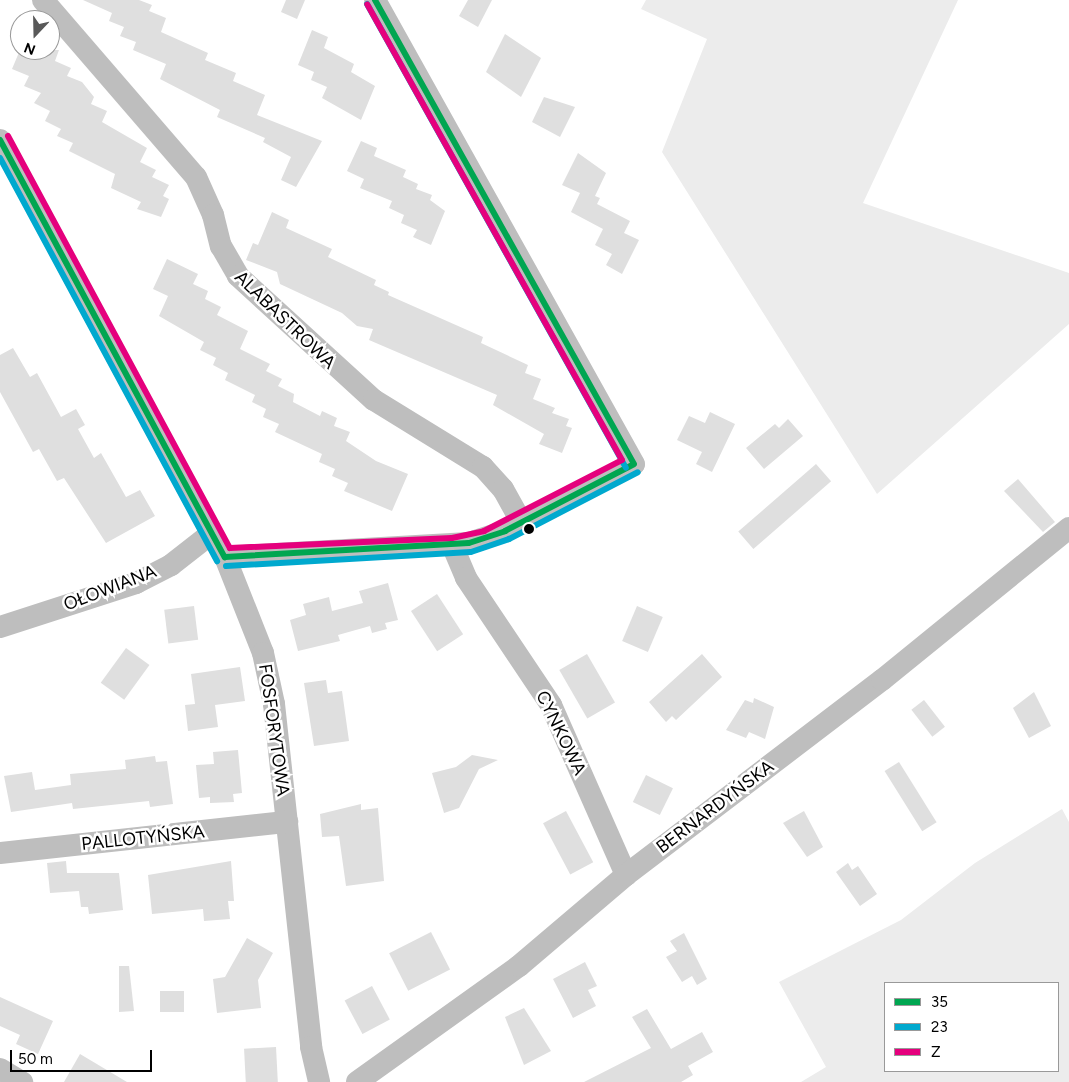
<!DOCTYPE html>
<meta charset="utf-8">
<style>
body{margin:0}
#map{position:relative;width:1069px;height:1082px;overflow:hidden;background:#fff;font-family:Figtree,sans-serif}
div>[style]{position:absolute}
.green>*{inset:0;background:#ececec}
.building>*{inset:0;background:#dfdfdf;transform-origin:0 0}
.minor>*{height:22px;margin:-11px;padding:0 11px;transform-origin:11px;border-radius:11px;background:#bebebe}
.bus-1>*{height:6px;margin:-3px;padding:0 3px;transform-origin:3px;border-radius:3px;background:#00a651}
.bus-2>*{height:6px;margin:-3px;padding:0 3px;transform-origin:3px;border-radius:3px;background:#00a9ce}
.bus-3>*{height:6px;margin:-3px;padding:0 3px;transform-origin:3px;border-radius:3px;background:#e5007d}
.dots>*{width:14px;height:14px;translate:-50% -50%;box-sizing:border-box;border:2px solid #fff;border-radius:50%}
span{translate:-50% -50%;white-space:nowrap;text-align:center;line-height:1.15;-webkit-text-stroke:5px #fff;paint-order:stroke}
.street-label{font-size:18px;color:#000}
.legend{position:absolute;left:884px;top:982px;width:175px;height:90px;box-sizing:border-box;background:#fff;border:1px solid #999;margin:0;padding:6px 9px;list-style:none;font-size:15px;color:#000}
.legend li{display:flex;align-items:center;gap:10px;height:25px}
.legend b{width:25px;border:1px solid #999}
.north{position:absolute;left:10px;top:10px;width:50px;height:50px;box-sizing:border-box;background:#fff;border:1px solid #999;border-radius:50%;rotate:201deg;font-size:14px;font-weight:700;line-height:20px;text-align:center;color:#000}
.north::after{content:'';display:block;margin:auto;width:18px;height:22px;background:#595959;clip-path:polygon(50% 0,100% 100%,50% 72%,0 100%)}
.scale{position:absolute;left:10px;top:1050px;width:142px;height:22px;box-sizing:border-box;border:2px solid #000;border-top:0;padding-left:6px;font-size:15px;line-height:18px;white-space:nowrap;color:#000;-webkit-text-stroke:4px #fff;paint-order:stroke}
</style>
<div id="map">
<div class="green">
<div style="clip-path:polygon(646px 0,958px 0,863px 203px,1069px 273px,1069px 324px,877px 494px,662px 152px,707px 39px,641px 9px)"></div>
<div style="clip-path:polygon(evenodd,1062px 809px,1069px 822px,1069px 1082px,801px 1082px,826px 1067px,779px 982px,901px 920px,975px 863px,1062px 809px,1058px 983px,1058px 1071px,885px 1071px,885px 983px,1058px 983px)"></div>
</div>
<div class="building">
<div style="clip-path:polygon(83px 0,139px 0,152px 5px,149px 11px,166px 18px,161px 32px,208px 53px,205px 60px,236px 73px,233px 81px,265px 95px,257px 115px,322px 141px,296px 187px,281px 180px,291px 157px,263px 142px,265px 138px,217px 117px,220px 110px,160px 79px,166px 64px,133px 50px,136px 42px,120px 36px,124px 27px,109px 21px,112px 13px)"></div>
<div style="clip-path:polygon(286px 0,305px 0,297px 19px,281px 12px)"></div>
<div style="clip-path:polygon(468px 0,492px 0,478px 27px,459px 16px)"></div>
<div style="clip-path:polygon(312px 30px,328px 37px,324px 48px,354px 64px,351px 72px,375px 86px,361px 120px,322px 98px,327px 87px,311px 80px,314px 72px,298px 65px)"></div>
<div style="clip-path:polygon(505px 34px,541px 58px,521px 97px,486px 72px)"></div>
<div style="clip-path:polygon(20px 50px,59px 50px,55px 61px,71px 68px,67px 76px,82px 82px,94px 97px,91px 104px,107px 111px,102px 122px,147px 148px,140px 162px,156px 170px,152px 177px,169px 185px,163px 196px,169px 199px,161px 217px,137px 209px,141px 202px,111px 188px,115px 174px,69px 151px,73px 143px,57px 136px,61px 129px,45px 121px,50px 111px,34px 103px,41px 93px,24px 86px,29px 76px,12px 69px)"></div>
<div style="clip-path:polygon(544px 97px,575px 107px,560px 137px,532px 122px)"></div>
<div style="clip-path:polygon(361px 141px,377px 148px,374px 156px,406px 170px,403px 177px,418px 184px,416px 189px,432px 195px,430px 200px,445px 211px,431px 245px,413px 237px,417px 230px,401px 223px,404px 215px,389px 208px,392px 201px,360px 188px,364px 179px,347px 171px)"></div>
<div style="clip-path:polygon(578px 153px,606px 173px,595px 196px,600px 198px,597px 204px,630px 221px,624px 233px,639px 240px,622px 274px,606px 265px,612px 254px,595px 245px,603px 229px,571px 212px,580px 193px,562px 185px)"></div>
<div style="clip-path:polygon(272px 212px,289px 220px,286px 228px,332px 249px,328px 257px,376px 280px,374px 285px,389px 292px,388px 295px,483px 337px,481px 343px,528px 365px,525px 373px,541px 379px,533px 399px,555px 408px,552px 413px,569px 419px,566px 426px,572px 428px,562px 453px,539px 444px,544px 434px,493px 405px,497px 395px,369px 340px,373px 329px,357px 326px,342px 313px,280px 284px,277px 272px,246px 260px,253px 243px,258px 245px)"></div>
<div style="clip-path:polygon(167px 259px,198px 274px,193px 284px,208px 291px,205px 299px,221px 307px,217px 315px,248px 331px,240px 349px,270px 364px,266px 371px,282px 379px,278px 386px,294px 394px,293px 402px,320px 416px,322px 411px,337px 418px,334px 426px,350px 432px,346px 441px,376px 461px,408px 474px,392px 511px,344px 491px,348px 483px,332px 476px,335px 469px,319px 462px,322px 454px,275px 432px,279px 424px,263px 417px,266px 409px,252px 402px,255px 395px,225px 380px,228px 373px,213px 365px,216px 358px,200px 350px,204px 342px,159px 316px,168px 296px,153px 289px)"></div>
<div style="clip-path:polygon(13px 348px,30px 377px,37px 373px,61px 417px,76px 409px,85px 425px,78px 429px,94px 458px,101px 453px,126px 497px,140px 490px,155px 516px,106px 543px,64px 478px,57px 481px,39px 449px,33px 452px,0 392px,0 355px)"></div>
<div style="clip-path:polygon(710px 412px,735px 424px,712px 472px,696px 464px,702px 452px,677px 440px,689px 416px,705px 423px)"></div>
<div style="clip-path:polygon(788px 419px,803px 436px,764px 469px,746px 448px,775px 424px,779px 428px)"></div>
<div style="left:816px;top:464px;width:23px;height:103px;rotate:49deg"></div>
<div style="clip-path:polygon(1018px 479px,1055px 522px,1043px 532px,1004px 491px)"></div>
<div style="clip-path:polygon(388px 583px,398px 620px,385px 623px,387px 629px,372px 633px,370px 626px,338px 635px,340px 641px,298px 651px,290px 620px,306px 615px,303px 604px,329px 597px,332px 611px,363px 603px,359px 591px)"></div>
<div style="left:437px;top:594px;width:48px;height:31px;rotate:57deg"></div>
<div style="left:194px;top:606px;width:34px;height:30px;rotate:83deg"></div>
<div style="left:637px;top:606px;width:28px;height:38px;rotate:23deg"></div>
<div style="left:126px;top:648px;width:29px;height:43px;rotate:36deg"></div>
<div style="left:587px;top:654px;width:56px;height:32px;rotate:60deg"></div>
<div style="clip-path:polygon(702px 654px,722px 677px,676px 720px,672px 716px,666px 722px,649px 702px)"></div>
<div style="clip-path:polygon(240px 667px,245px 701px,215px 705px,218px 727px,188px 731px,185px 705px,195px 704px,191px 674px)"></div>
<div style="clip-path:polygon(326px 680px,328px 693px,342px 691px,349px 741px,314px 746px,304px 683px)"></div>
<div style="clip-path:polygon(1034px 692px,1051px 726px,1029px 738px,1013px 708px)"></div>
<div style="clip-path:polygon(754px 698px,774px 707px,765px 739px,749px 732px,746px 738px,726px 730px,745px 700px,753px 703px)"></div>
<div style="left:924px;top:700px;width:34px;height:16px;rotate:52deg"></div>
<div style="clip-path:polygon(238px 750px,242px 793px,233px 794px,234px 802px,210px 803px,210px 797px,199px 798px,196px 765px,214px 764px,213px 752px)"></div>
<div style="clip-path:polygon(472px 755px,498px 760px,479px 769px,459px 808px,444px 813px,432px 773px,456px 767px)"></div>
<div style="clip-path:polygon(155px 756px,156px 762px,167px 761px,173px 804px,150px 807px,149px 801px,73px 809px,72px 803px,11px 812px,4px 776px,32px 772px,35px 790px,71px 785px,70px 774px,126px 769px,125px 760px)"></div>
<div style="left:899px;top:762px;width:71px;height:17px;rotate:58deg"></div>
<div style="left:646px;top:775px;width:30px;height:30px;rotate:26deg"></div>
<div style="clip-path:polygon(361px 804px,361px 810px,378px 808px,384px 881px,346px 886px,339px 836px,322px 837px,320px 814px)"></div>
<div style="left:566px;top:811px;width:58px;height:26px;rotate:62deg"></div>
<div style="clip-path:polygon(804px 811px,823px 847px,807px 857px,783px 823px)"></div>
<div style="clip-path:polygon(66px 861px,67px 873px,119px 873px,123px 910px,89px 914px,88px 907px,81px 907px,79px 891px,50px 893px,47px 863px)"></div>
<div style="clip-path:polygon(231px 861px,234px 901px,228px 901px,230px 919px,204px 921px,203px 909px,152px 914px,148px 875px)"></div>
<div style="clip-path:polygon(848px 863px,852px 870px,858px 866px,877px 894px,860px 906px,836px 872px)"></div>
<div style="left:431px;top:932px;width:42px;height:47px;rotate:63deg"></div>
<div style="clip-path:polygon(684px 933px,707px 979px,697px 985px,692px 976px,682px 982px,666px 957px,677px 951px,670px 941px)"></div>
<div style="clip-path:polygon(247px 938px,273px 953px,258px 980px,261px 1008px,217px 1013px,213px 979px,225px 977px)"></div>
<div style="clip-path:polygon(585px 962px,597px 986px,588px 990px,596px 1006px,573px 1018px,553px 979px)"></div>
<div style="clip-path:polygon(119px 966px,129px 966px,134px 1011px,119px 1012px)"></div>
<div style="left:372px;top:986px;width:38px;height:31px;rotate:62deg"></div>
<div style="left:160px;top:991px;width:24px;height:21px"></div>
<div style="clip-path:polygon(0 997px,53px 1021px,38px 1054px,16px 1044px,20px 1035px,0 1026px)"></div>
<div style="clip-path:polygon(524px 1008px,551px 1051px,524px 1065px,505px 1017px)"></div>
<div style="clip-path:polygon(647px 1009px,671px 1049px,702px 1032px,713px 1052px,688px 1066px,693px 1075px,681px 1082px,584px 1082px,651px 1048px,632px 1017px)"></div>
<div style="left:276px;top:1047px;width:35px;height:32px;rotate:87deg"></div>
<div style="clip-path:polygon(80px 1054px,127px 1082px,64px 1082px)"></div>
</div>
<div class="minor">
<div style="left:43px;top:0;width:234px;rotate:49.2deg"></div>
<div style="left:196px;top:177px;width:42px;rotate:65.9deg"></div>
<div style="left:213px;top:215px;width:32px;rotate:76deg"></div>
<div style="left:221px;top:246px;width:34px;rotate:60deg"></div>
<div style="left:238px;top:276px;width:184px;rotate:42.4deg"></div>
<div style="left:374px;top:400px;width:128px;rotate:31.6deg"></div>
<div style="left:483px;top:467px;width:30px;rotate:48deg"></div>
<div style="left:503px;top:489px;width:39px;rotate:61deg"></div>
<div style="left:0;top:140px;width:474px;rotate:61.7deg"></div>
<div style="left:225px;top:557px;width:103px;rotate:68.4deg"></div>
<div style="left:263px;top:653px;width:52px;rotate:77.8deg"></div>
<div style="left:274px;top:704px;width:345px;rotate:83.8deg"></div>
<div style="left:311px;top:1047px;width:36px;rotate:77deg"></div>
<div style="left:453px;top:547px;width:34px;rotate:67deg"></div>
<div style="left:466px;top:578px;width:153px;rotate:56.2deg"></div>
<div style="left:551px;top:705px;width:186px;rotate:66.2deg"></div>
<div style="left:225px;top:557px;width:244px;rotate:-3.3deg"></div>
<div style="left:469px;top:543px;width:38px;rotate:-18deg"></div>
<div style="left:505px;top:531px;width:145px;rotate:-27.4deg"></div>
<div style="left:634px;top:464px;width:531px;rotate:-119.17deg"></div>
<div style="left:0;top:627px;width:143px;rotate:-17.9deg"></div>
<div style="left:136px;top:583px;width:39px;rotate:-27deg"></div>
<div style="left:171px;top:565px;width:52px;rotate:-38deg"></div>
<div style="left:0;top:853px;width:289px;rotate:-6.2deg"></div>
<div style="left:0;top:1069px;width:26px;rotate:31deg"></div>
<div style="left:357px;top:1082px;width:199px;rotate:-35.6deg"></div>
<div style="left:519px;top:966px;width:140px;rotate:-40.4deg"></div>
<div style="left:626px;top:875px;width:322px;rotate:-37.3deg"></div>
<div style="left:882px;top:680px;width:241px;rotate:-39.1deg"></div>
</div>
<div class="bus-1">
<div style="left:375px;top:0;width:531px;rotate:60.83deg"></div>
<div style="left:0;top:140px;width:474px;rotate:61.7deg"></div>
<div style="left:225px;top:557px;width:244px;rotate:-3.3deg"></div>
<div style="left:469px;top:543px;width:38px;rotate:-18deg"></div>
<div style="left:505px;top:531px;width:145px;rotate:-27.4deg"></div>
</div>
<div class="bus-2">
<div style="left:367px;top:4px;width:531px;rotate:60.83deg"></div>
<div style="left:0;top:158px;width:458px;rotate:61.7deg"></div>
<div style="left:226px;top:566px;width:245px;rotate:-3.3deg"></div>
<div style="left:471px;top:552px;width:40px;rotate:-18.9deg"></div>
<div style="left:509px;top:539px;width:145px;rotate:-27.4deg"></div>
</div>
<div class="bus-3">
<div style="left:8px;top:136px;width:468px;rotate:61.7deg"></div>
<div style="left:230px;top:548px;width:222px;rotate:-2.6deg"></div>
<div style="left:452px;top:538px;width:33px;rotate:-12deg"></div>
<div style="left:484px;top:531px;width:155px;rotate:-27.2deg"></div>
<div style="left:622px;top:460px;width:522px;rotate:-119.21deg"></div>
</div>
<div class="dots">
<div style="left:529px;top:529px;background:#000"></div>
</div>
<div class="street-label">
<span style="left:285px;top:320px;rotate:44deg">ALABASTROWA</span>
<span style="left:110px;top:588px;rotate:-21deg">OŁOWIANA</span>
<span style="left:274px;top:730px;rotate:82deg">FOSFORYTOWA</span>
<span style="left:561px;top:733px;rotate:64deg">CYNKOWA</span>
<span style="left:715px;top:807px;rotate:-37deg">BERNARDYŃSKA</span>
<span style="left:143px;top:838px;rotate:-6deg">PALLOTYŃSKA</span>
</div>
<ul class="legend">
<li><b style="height:6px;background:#00a651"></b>35</li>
<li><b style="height:6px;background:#00a9ce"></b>23</li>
<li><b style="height:6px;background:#e5007d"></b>Z</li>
</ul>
<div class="north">N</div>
<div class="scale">50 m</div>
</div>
